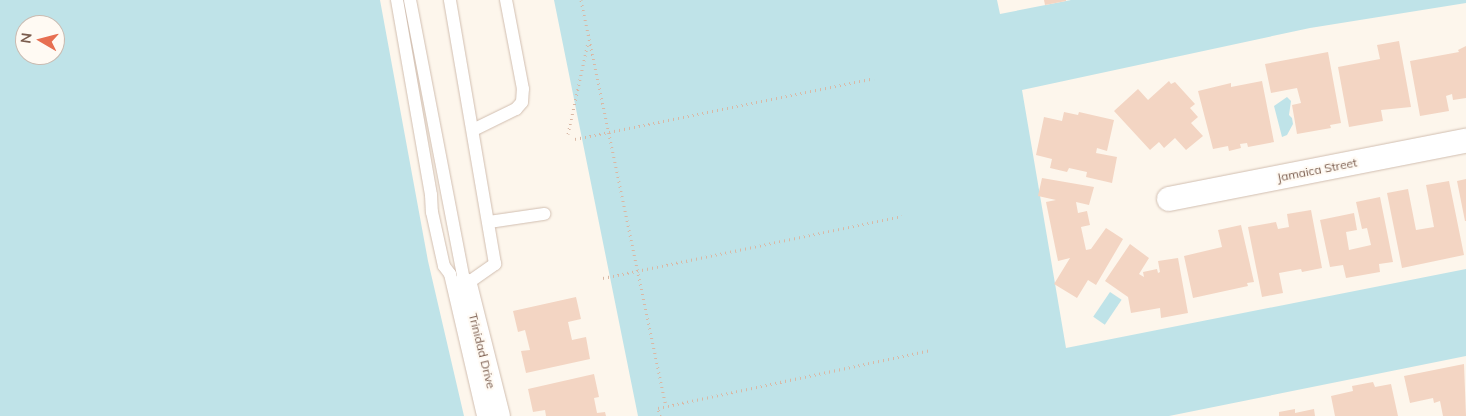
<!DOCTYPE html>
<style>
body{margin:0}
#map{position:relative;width:1466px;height:416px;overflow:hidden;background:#fdf6ec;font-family:Mulish,sans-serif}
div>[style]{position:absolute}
.water>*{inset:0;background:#bfe3e8;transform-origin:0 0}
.building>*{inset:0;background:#f3d5c3}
.path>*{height:3px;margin-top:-1.5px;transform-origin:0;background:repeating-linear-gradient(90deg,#d9b8a5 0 1px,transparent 0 5px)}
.roads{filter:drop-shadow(0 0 1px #d1beb0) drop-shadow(0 0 1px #d1beb0)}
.service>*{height:12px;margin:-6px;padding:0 6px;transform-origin:6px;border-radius:6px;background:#fff}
.minor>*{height:24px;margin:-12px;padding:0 12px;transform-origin:12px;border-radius:12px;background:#fff}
span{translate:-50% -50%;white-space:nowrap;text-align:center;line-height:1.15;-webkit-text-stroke:4px #fffaf3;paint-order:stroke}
.street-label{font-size:12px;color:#7a5c4d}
.north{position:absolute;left:15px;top:15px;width:50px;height:50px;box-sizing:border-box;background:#fffaf3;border:1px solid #cabbb1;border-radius:50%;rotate:278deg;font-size:14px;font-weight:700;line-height:20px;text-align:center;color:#7a5c4d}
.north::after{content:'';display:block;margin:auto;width:18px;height:22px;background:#e76f51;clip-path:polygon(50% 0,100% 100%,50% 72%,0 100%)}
</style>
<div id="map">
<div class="water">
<div style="clip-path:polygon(evenodd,0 0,380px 0,428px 261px,464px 416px,0 416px,0 0,25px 25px,55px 25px,55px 55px,25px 55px,25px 25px)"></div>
<div style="clip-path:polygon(554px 0,997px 0,1000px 14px,1071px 0,1466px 0,1466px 3px,1310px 28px,1022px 90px,1066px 348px,1466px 269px,1466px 356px,1169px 416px,638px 416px)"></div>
<div style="clip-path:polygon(1287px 97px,1291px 101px,1289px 115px,1292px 118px,1293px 124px,1287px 135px,1282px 137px,1274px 106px)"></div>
<div style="left:1110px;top:292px;width:14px;height:30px;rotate:34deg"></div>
</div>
<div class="building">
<div style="clip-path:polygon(1044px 0,1066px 0,1066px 1px,1045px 5px)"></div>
<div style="clip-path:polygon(1399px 41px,1411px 107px,1381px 110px,1383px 121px,1349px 127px,1338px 67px,1380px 59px,1377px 45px)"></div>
<div style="clip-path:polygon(1466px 46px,1466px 98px,1453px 100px,1452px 94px,1446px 96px,1449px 111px,1420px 116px,1410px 61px,1459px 52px,1458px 50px)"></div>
<div style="clip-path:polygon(1328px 52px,1341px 123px,1330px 125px,1331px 128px,1297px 134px,1292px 105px,1301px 103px,1297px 88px,1271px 93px,1265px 64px)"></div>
<div style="clip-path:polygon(1169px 81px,1171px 84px,1175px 82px,1195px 104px,1190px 108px,1198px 117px,1191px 123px,1203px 136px,1186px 150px,1175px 138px,1164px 148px,1159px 142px,1150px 150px,1114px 111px,1138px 89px,1148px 100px)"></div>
<div style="clip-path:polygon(1262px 81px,1274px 142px,1248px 147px,1247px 143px,1240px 144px,1241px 148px,1229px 151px,1228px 146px,1213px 149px,1198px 91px,1231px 83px,1231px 87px)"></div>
<div style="clip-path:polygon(1064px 112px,1078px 115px,1079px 112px,1114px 120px,1107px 151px,1097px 148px,1096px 153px,1117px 157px,1112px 183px,1086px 177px,1087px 172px,1069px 168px,1067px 172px,1050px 168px,1052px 159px,1036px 155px,1044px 117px,1062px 121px)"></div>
<div style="clip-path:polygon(1042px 178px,1094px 187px,1089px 205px,1076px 202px,1078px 213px,1087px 211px,1090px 225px,1081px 227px,1086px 250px,1091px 249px,1106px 228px,1123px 239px,1096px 285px,1088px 280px,1077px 298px,1054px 284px,1070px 258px,1058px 261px,1046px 202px,1056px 200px,1038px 196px)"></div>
<div style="clip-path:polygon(1466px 179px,1466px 221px,1465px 221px,1457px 181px)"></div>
<div style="clip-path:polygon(1449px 181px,1464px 255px,1402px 268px,1387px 193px,1408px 189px,1416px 230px,1434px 227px,1426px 185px)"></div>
<div style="clip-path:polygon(1380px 197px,1393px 262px,1379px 264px,1380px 272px,1346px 278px,1343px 265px,1330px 267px,1320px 220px,1354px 213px,1357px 230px,1346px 232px,1349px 250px,1371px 245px,1367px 228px,1362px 229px,1356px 202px)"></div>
<div style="clip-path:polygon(1311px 210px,1322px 268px,1302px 272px,1301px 269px,1279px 273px,1283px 293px,1262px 297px,1248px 227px,1276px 222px,1278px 229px,1289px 227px,1287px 214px)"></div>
<div style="clip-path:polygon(1241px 225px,1254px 282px,1247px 283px,1248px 286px,1193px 298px,1184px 256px,1222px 247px,1218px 230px)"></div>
<div style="clip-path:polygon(1130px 244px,1149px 258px,1139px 274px,1144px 277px,1143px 272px,1157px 269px,1158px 273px,1160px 272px,1158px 261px,1178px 258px,1188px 313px,1161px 318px,1160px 308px,1131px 313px,1128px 297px,1105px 281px)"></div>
<div style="clip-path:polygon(576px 297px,581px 319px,568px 322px,572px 340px,586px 337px,590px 359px,526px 373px,521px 351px,530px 350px,525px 330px,518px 332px,513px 311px)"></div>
<div style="clip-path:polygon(1464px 364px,1466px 416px,1443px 416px,1440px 401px,1434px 403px,1433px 398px,1410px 403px,1404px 376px)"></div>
<div style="clip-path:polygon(594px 374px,599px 397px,594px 398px,597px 413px,605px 412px,606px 416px,546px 416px,545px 410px,533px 412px,528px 389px)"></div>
<div style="clip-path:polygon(1373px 382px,1375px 387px,1391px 384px,1398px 416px,1335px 416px,1331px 396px,1353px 391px,1352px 386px)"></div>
<div style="clip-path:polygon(1295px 409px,1295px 413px,1314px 409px,1315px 416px,1279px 416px,1279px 412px)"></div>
</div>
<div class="path">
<div style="left:581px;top:0;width:415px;rotate:78.2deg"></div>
<div style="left:568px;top:134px;width:94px;rotate:-77.7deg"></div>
<div style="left:575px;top:139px;width:305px;rotate:-11.5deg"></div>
<div style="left:603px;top:278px;width:305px;rotate:-11.7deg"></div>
<div style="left:660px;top:416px;width:8px;rotate:-104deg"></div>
<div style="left:658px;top:408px;width:279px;rotate:-12deg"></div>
</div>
<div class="roads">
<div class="service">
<div style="left:397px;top:0;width:198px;rotate:80.1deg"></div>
<div style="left:431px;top:195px;width:17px;rotate:87deg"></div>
<div style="left:432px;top:212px;width:55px;rotate:77.5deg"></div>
<div style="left:444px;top:266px;width:10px;rotate:53deg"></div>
<div style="left:450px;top:274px;width:146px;rotate:76.9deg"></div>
<div style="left:410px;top:0;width:290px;rotate:79.1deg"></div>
<div style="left:465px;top:285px;width:37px;rotate:-35deg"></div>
<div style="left:495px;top:264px;width:268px;rotate:-99.7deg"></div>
<div style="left:473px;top:130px;width:48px;rotate:-26deg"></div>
<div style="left:516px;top:109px;width:9px;rotate:-49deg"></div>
<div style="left:522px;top:102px;width:13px;rotate:-86deg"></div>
<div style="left:523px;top:89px;width:91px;rotate:-100.8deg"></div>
<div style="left:489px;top:222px;width:56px;rotate:-8.3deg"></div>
</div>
<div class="minor">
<div style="left:1169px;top:199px;width:303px;rotate:-11.1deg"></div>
<div style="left:465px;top:285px;width:135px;rotate:75.9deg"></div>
</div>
</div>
<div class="street-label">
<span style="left:1317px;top:170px;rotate:-11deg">Jamaica Street</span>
<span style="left:482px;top:351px;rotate:76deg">Trinidad Drive</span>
</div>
<div class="north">N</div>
</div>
